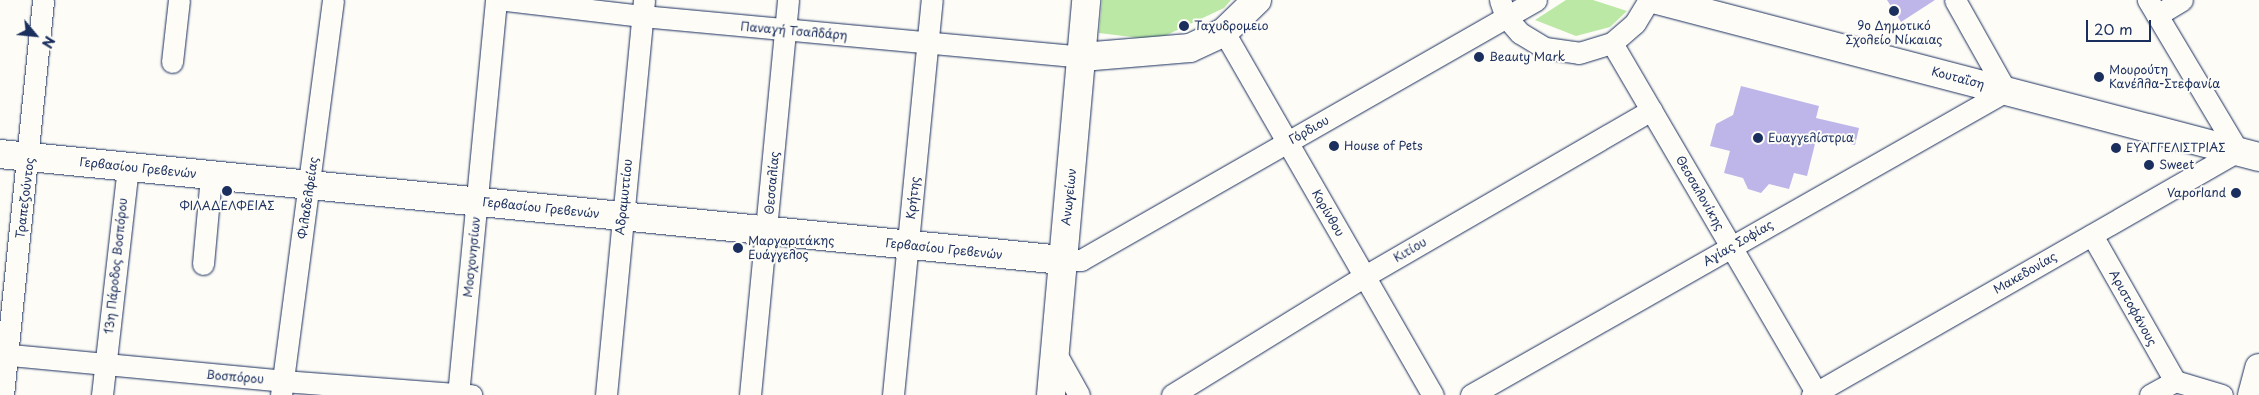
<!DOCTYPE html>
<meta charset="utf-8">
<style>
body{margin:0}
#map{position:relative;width:2259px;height:395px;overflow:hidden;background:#fdfcf7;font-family:"Playpen Sans",sans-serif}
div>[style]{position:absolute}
.green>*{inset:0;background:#bbe8a5}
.building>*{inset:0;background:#beb6e8}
.roads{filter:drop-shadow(0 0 1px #1b2f5e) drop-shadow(0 0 1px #1b2f5e)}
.street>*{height:21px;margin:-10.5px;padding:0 10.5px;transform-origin:10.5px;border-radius:10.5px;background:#fdfcf7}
.secondary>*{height:28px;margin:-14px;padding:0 14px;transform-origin:14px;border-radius:14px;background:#fdfcf7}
.dots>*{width:14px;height:14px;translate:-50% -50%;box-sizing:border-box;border:2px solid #fdfcf7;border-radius:50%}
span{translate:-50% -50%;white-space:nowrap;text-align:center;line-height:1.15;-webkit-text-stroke:4px #fdfcf7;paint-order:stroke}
.poi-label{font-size:12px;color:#1b2f5e}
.left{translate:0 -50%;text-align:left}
.right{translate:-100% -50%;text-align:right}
.street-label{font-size:12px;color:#1b2f5e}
.north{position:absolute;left:10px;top:10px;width:50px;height:50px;-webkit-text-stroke:4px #fdfcf7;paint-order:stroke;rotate:118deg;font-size:14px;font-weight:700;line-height:20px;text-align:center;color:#1b2f5e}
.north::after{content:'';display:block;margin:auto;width:18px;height:22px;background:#1b2f5e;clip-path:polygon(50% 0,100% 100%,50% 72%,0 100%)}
.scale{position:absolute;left:2086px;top:20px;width:65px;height:22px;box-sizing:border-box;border:2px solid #1b2f5e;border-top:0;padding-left:6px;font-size:15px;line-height:18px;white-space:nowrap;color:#1b2f5e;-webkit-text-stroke:4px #fdfcf7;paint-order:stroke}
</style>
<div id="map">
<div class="green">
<div style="clip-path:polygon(1102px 0,1231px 0,1224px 8px,1156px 40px,1099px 33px)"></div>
<div style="clip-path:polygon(1566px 0,1593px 0,1627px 11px,1610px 27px,1576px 36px,1535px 20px)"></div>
</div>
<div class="building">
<div style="clip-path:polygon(1887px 0,1935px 0,1901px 22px)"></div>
<div style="clip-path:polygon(1741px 86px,1819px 106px,1816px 118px,1859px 128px,1855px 145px,1817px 136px,1807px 176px,1794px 173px,1789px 189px,1769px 184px,1761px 193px,1748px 189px,1743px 178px,1724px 173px,1730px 151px,1710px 146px,1716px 124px,1733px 115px)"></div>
</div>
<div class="roads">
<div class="street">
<div style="left:506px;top:0;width:137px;rotate:6.7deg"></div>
<div style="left:642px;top:16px;width:442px;rotate:5.3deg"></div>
<div style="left:1500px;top:0;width:18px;rotate:71deg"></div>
<div style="left:1506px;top:17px;width:21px;rotate:49deg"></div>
<div style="left:1520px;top:33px;width:29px;rotate:31deg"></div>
<div style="left:1545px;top:48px;width:34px;rotate:8deg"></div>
<div style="left:1579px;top:53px;width:34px;rotate:-17deg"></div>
<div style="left:1612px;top:43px;width:30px;rotate:-41deg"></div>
<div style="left:1635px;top:23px;width:27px;rotate:-59deg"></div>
<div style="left:2157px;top:15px;width:29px;rotate:-31deg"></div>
<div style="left:1224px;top:32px;width:419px;rotate:60.1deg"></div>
<div style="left:1612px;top:43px;width:408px;rotate:59.7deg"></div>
<div style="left:172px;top:62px;width:62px;rotate:-83.6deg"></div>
<div style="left:2092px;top:235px;width:168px;rotate:60.4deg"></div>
<div style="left:1062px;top:260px;width:19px"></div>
<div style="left:1081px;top:260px;width:524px;rotate:-29.74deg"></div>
<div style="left:203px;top:264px;width:88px;rotate:-84.8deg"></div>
<div style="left:1055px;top:352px;width:49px;rotate:60.8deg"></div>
<div style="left:0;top:354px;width:284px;rotate:5.4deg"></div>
<div style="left:283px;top:381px;width:189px;rotate:4.3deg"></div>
<div style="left:3px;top:395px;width:397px;rotate:-84.2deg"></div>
<div style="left:102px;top:395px;width:229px;rotate:-83.5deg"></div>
<div style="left:281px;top:395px;width:398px;rotate:-82.5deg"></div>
<div style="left:458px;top:395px;width:397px;rotate:-84.5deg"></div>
<div style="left:606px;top:395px;width:397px;rotate:-84.5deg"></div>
<div style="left:750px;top:395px;width:397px;rotate:-84.5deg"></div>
<div style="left:893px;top:395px;width:397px;rotate:-84.4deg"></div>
<div style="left:1172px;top:395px;width:227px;rotate:-31.7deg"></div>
<div style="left:1365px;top:276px;width:331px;rotate:-30.1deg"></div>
<div style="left:1471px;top:395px;width:615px;rotate:-29.61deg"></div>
<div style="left:2006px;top:91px;width:104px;rotate:-119.3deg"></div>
<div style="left:1812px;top:395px;width:491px;rotate:-29.8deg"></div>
<div style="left:2238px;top:151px;width:176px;rotate:-120.8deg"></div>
<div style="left:2150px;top:395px;width:29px;rotate:-29deg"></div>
<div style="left:2175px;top:381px;width:49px;rotate:16.6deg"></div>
</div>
<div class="secondary">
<div style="left:1657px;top:0;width:622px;rotate:14.62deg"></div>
<div style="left:1082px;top:57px;width:108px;rotate:-4.8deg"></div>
<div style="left:1190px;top:48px;width:38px;rotate:-25deg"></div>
<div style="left:1224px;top:32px;width:46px;rotate:-44.1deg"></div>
<div style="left:0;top:154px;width:1067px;rotate:5.7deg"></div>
<div style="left:1051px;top:395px;width:397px;rotate:-84.9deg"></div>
<div style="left:2252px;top:395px;width:28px;rotate:-75deg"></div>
</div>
</div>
<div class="dots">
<div style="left:1894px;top:11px;background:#1b2f5e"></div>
<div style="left:1184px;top:26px;background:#1b2f5e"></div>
<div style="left:1479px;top:57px;background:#1b2f5e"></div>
<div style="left:2099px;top:77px;background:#1b2f5e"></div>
<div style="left:1758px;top:138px;background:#1b2f5e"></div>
<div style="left:1334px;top:146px;background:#1b2f5e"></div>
<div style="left:2116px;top:148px;background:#1b2f5e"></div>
<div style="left:2149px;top:165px;background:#1b2f5e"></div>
<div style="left:227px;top:191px;background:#1b2f5e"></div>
<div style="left:2236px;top:193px;background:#1b2f5e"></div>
<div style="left:738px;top:248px;background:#1b2f5e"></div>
</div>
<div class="poi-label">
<span class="left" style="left:1194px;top:26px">Ταχυδρομειο</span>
<span style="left:1894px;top:33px">9o Δημοτικό<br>Σχολείο Νίκαιας</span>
<span class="left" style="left:1489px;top:57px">Beauty Mark</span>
<span class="left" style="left:2109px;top:77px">Μουρούτη<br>Κανέλλα-Στεφανία</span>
<span class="left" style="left:1768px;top:138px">Ευαγγελίστρια</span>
<span class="left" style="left:1344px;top:146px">House of Pets</span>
<span class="left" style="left:2126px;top:148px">ΕΥΑΓΓΕΛΙΣΤΡΙΑΣ</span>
<span class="left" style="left:2159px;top:165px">Sweet</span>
<span class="right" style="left:2226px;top:193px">Vaporland</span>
<span style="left:227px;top:206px">ΦΙΛΑΔΕΛΦΕΙΑΣ</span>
<span class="left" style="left:748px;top:248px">Μαργαριτάκης<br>Ευάγγελος</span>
</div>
<div class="street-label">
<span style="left:794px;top:31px;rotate:5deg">Παναγή Τσαλδάρη</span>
<span style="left:1958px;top:78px;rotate:15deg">Κουταΐση</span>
<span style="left:1309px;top:130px;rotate:-30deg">Γόρδιου</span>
<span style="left:138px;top:168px;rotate:6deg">Γερβασίου Γρεβενών</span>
<span style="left:772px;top:183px;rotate:-85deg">Θεσσαλίας</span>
<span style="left:1700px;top:193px;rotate:60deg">Θεσσαλονίκης</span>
<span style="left:624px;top:197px;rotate:-84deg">Αδραμυττίου</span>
<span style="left:1069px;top:197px;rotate:-84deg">Ανωγείων</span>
<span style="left:25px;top:198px;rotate:-83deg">Τραπεζούντος</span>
<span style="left:308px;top:198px;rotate:-82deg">Φιλαδελφείας</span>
<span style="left:913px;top:198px;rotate:-84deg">Κρήτης</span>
<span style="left:541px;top:208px;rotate:6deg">Γερβασίου Γρεβενών</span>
<span style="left:1328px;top:213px;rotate:60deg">Κορίνθου</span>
<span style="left:1738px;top:243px;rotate:-30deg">Αγίας Σοφίας</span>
<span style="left:944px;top:249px;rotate:6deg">Γερβασίου Γρεβενών</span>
<span style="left:1410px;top:250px;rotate:-30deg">Κιτίου</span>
<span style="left:472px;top:257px;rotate:-84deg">Μοσχονησίων</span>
<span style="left:116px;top:266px;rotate:-84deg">13η Πάροδος Βοσπόρου</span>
<span style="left:2025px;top:273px;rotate:-30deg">Μακεδονίας</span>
<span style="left:2133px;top:308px;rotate:61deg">Αριστοφάνους</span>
<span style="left:235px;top:377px;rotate:5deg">Βοσπόρου</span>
</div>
<div class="north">N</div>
<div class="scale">20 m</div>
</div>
